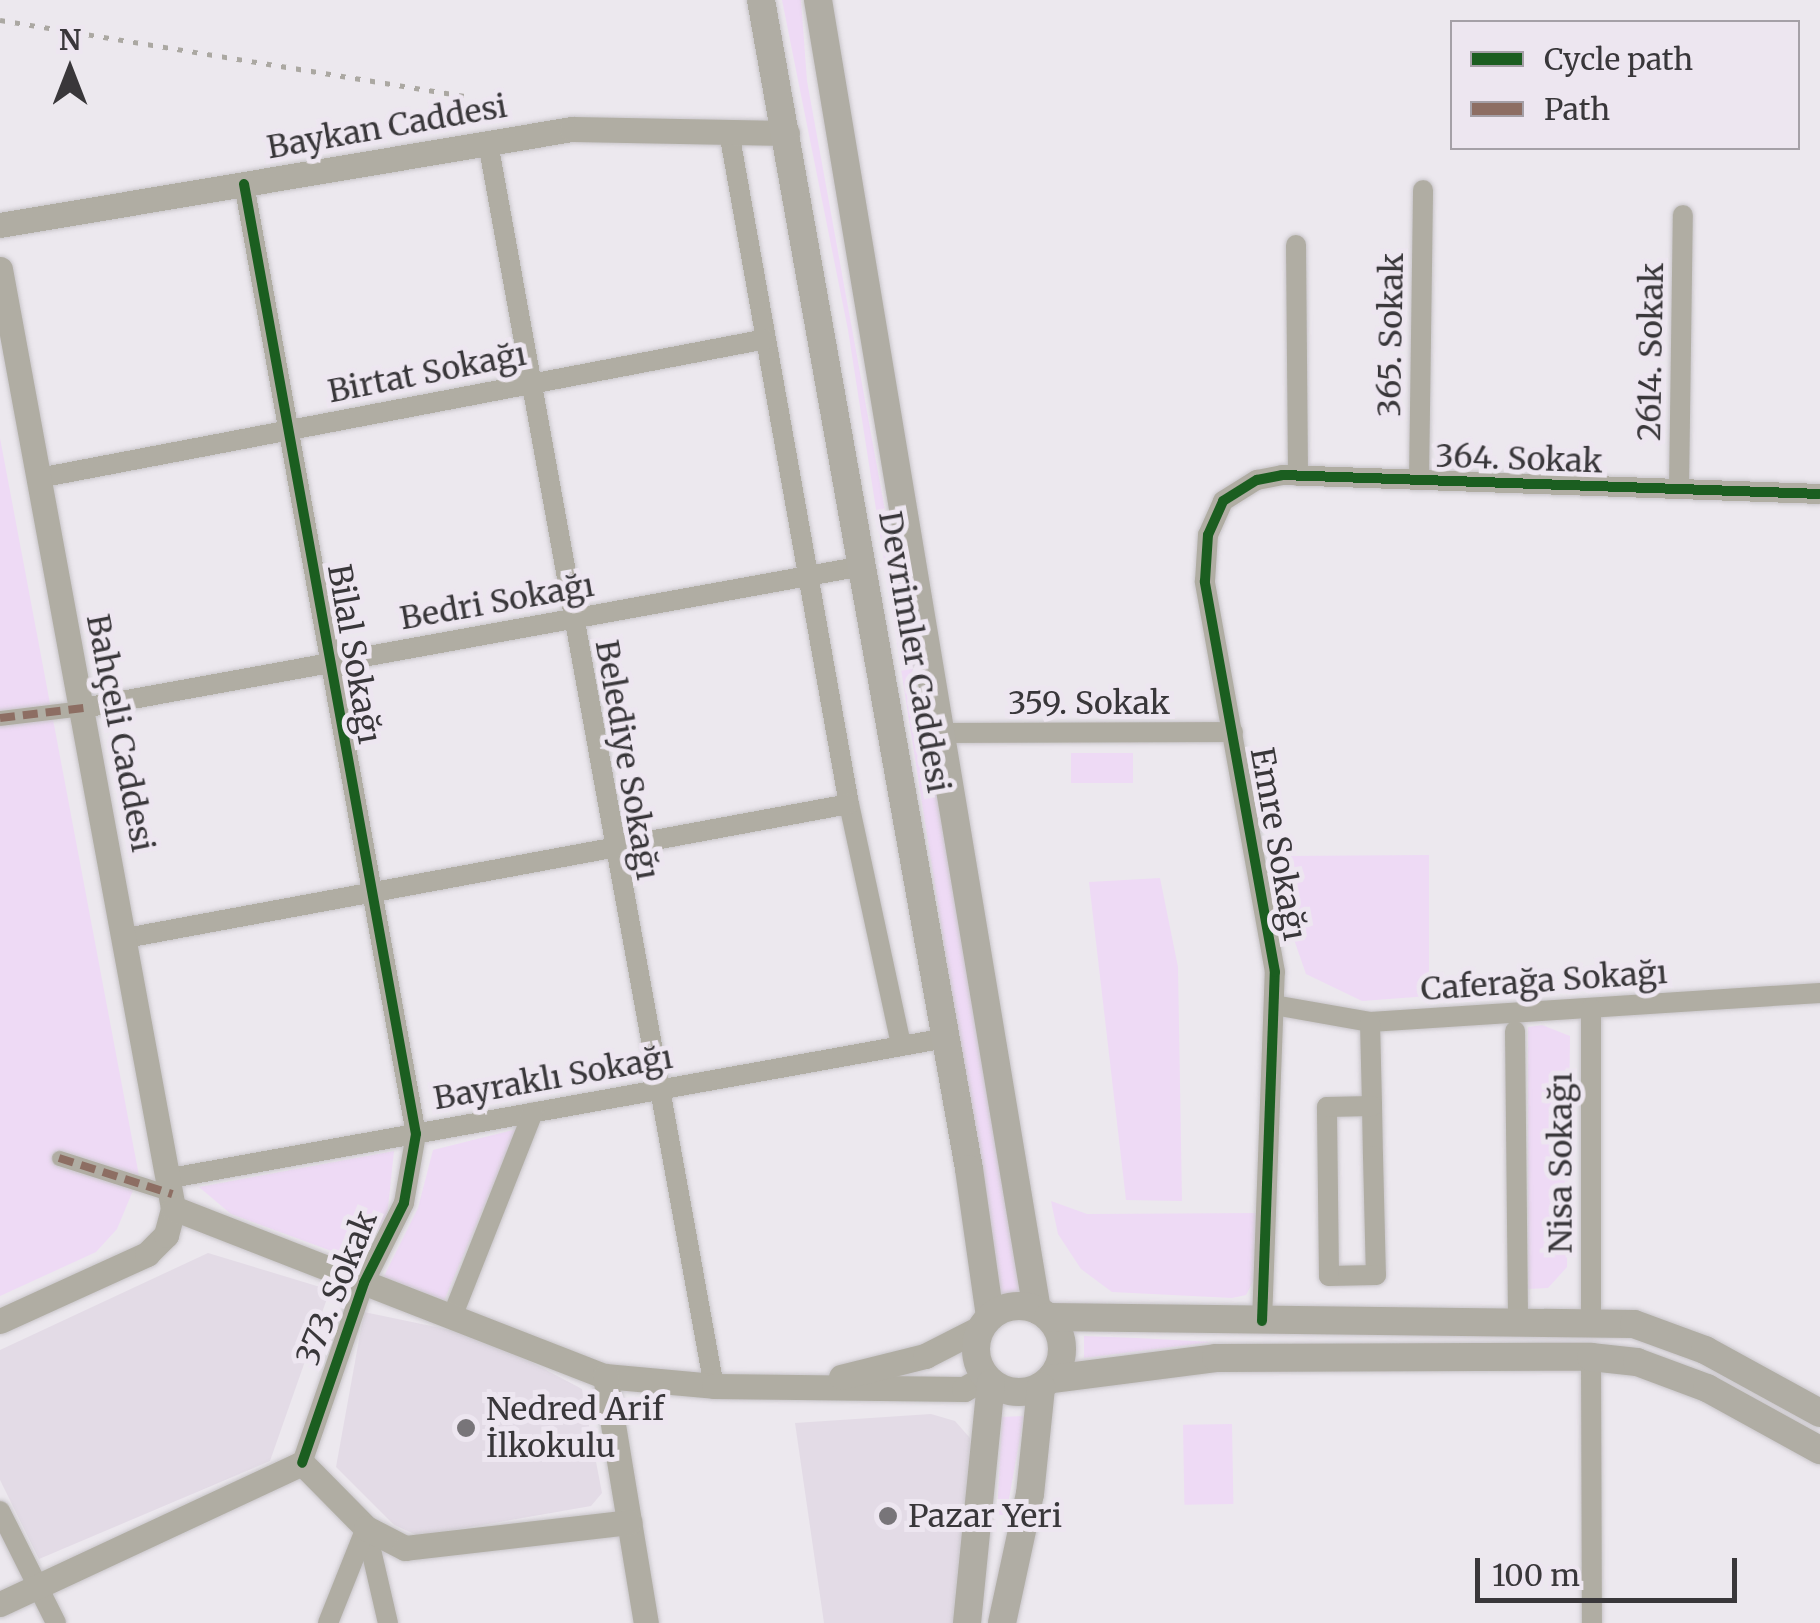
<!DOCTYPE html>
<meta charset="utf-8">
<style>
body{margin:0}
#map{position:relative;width:1820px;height:1623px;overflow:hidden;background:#ece8ee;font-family:Merriweather,serif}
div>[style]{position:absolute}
.built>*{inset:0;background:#e3dbe6}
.green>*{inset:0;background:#eedaf5;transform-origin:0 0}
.roads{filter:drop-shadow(0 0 2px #c8c5c9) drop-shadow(0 0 2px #c8c5c9)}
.pedestrian>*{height:15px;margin:-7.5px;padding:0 7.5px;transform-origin:7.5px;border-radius:7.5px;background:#b0ada3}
.minor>*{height:20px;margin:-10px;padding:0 10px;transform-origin:10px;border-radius:10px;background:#b0ada3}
.tertiary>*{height:25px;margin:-12.5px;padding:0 12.5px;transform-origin:12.5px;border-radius:12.5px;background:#b0ada3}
.secondary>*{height:28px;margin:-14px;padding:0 14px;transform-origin:14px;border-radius:14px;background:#b0ada4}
.secondary>.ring{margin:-14px;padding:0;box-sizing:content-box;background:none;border:28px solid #b0ada4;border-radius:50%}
.rail>*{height:5px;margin-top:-2.5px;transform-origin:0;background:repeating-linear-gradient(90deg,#aba8a2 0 5px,transparent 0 15px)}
.quiet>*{height:8px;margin-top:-4px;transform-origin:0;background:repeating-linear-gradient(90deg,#8d6e63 0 15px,transparent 0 23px)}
.cycleway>*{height:10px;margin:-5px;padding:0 5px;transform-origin:5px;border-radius:5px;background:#1b5e20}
.dots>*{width:28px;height:28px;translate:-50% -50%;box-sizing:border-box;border:5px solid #ede6f0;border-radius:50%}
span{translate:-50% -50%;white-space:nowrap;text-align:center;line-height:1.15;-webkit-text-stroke:10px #ede6f0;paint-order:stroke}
.street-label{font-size:32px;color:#39373a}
.poi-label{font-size:32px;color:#39373a}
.left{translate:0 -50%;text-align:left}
.legend{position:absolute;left:1450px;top:20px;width:350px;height:130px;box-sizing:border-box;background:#ede6f0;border:2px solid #a5a0a7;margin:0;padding:12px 18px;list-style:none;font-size:30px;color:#39373a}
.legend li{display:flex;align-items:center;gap:20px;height:50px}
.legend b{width:50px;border:2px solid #a5a0a7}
.north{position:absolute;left:20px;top:20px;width:100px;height:100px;-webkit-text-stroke:8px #ede6f0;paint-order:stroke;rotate:0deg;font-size:28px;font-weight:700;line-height:40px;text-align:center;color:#39373a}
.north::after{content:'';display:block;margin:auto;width:35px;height:45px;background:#39373a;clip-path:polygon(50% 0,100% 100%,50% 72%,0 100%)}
.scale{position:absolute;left:1475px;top:1558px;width:262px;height:45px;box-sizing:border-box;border:5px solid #39373a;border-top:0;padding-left:12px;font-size:30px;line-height:35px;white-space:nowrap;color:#39373a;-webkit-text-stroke:8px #ede6f0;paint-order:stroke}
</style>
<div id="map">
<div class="built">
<div style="clip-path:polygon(208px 1253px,330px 1290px,270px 1461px,39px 1559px,0 1480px,0 1350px)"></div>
<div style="clip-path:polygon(364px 1312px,484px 1337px,582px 1389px,602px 1493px,591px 1506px,419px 1536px,394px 1525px,336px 1467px)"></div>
<div style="clip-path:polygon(931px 1414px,955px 1421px,970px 1438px,974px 1478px,954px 1623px,824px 1623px,795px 1423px)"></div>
</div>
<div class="green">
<div style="clip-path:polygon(782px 0,801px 0,807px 81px,986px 1067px,1022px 1292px,999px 1296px,848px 330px)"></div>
<div style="clip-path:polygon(0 438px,139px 1176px,117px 1229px,96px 1252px,0 1296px)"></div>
<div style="left:1133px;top:753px;width:30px;height:62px;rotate:90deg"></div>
<div style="clip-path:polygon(1429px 855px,1429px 996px,1362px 1001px,1306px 974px,1291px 931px,1282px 856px)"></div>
<div style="clip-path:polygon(1160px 878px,1178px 967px,1182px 1201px,1126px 1200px,1089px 882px)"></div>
<div style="clip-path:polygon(1542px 1025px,1570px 1036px,1567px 1267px,1548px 1288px,1528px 1289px,1528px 1027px)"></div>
<div style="clip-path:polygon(517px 1129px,444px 1301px,383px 1278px,418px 1208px,433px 1150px)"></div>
<div style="clip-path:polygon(394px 1151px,387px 1217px,356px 1260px,231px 1214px,199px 1187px)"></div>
<div style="clip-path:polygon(1051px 1201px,1087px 1214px,1261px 1213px,1254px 1280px,1246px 1295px,1232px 1298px,1112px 1292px,1081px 1269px,1058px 1234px)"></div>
<div style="clip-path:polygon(1084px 1336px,1136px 1338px,1212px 1342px,1084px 1358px)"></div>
<div style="clip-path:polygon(1024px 1416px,1006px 1515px,997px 1515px,1002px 1417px)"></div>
<div style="left:1232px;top:1424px;width:80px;height:49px;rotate:89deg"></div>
</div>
<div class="roads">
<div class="pedestrian">
<div style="left:0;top:718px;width:84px;rotate:-6.9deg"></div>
<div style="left:59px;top:1158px;width:119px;rotate:17.7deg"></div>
</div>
<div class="minor">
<div style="left:729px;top:132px;width:683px;rotate:79.88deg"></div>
<div style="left:849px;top:804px;width:246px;rotate:77.8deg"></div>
<div style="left:488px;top:143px;width:1263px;rotate:79.7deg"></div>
<div style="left:244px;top:184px;width:965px;rotate:79.74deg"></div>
<div style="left:416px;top:1134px;width:70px;rotate:99.9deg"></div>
<div style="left:404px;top:1203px;width:89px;rotate:116.6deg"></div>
<div style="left:364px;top:1283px;width:190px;rotate:109deg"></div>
<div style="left:1296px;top:245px;width:231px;rotate:89.5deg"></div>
<div style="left:39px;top:478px;width:740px;rotate:-10.82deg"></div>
<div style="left:1419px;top:480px;width:290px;rotate:-89.2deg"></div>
<div style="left:1679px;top:489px;width:274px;rotate:-89.2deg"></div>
<div style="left:83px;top:708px;width:793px;rotate:-10.32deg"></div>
<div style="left:944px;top:733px;width:289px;rotate:-0.2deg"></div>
<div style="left:126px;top:938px;width:735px;rotate:-10.5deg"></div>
<div style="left:1274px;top:1005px;width:97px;rotate:10deg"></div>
<div style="left:1370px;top:1022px;width:451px;rotate:-3.7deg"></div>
<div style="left:1591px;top:1008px;width:311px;rotate:90deg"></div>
<div style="left:1370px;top:1022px;width:84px;rotate:88.6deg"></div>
<div style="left:1372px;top:1106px;width:50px;rotate:88.9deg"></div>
<div style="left:1373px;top:1156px;width:119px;rotate:88.6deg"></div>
<div style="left:1376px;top:1275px;width:47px;rotate:178.8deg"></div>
<div style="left:1329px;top:1276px;width:169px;rotate:-90.7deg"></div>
<div style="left:1327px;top:1107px;width:45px;rotate:-1.3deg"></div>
<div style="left:1515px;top:1031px;width:286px;rotate:89.4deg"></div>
<div style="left:171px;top:1178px;width:788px;rotate:-10.24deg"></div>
<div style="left:452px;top:1317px;width:220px;rotate:-68.4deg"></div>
<div style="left:1262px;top:1321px;width:349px;rotate:-87.9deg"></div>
<div style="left:1275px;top:972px;width:397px;rotate:-100.2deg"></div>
<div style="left:1205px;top:581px;width:46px;rotate:-86.3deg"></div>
<div style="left:1208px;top:535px;width:37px;rotate:-66deg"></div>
<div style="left:1223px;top:501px;width:40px;rotate:-32deg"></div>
<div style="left:1257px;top:480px;width:25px;rotate:-11deg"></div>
<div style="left:1282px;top:475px;width:538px;rotate:2.02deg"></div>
<div style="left:1591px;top:1357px;width:266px;rotate:89.8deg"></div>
<div style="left:0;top:1511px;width:125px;rotate:63.4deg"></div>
<div style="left:366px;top:1528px;width:98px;rotate:77deg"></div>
<div style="left:328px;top:1623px;width:102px;rotate:-68.2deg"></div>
</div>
<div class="tertiary">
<div style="left:0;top:225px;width:580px;rotate:-9.53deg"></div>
<div style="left:572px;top:129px;width:215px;rotate:1.1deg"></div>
<div style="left:0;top:269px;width:955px;rotate:79.56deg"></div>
<div style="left:0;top:1321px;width:162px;rotate:-24.5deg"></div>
<div style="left:147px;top:1254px;width:27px;rotate:-45deg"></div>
<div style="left:166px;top:1235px;width:28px;rotate:-75deg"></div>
<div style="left:173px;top:1208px;width:464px;rotate:21.3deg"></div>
<div style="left:605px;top:1376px;width:109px;rotate:5.2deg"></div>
<div style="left:714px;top:1386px;width:250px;rotate:0.7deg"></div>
<div style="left:964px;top:1389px;width:25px;rotate:-29deg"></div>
<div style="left:605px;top:1376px;width:250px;rotate:80.6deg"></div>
<div style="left:841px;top:1377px;width:87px;rotate:-14deg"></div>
<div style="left:925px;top:1356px;width:64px;rotate:-27deg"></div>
<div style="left:0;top:1604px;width:333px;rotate:-25deg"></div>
<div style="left:302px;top:1463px;width:91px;rotate:45.4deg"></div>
<div style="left:366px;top:1528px;width:44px;rotate:27.1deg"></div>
<div style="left:405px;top:1548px;width:226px;rotate:-6.6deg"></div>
</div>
<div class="secondary">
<div style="left:761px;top:0;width:1187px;rotate:79.91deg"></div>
<div style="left:969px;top:1169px;width:149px;rotate:81.9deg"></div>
<div style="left:818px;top:0;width:1328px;rotate:80.51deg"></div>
<div class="ring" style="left:976px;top:1306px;width:58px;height:58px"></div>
<div style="left:1048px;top:1317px;width:586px;rotate:0.68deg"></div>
<div style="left:1634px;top:1324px;width:76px;rotate:20.1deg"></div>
<div style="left:1705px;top:1350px;width:131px;rotate:28.7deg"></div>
<div style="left:1052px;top:1379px;width:165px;rotate:-7.3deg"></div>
<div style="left:1216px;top:1358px;width:375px;rotate:-0.2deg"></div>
<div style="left:1591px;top:1357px;width:46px;rotate:6.2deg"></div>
<div style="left:1637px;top:1362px;width:75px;rotate:20.4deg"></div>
<div style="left:1707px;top:1388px;width:129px;rotate:28.8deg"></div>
<div style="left:967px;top:1623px;width:241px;rotate:-84.3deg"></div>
<div style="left:1002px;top:1623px;width:132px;rotate:-77.8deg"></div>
<div style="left:1030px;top:1494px;width:108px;rotate:-84.1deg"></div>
</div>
</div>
<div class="rail">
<div style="left:0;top:20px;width:477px;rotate:9.3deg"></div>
</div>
<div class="quiet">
<div style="left:0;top:718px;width:84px;rotate:-6.9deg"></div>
<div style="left:59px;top:1158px;width:119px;rotate:17.7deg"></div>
</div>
<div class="cycleway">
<div style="left:244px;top:184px;width:965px;rotate:79.74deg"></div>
<div style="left:416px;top:1134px;width:70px;rotate:99.9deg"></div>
<div style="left:404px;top:1203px;width:89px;rotate:116.6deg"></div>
<div style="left:364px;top:1283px;width:190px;rotate:109deg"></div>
<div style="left:1262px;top:1321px;width:349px;rotate:-87.9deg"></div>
<div style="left:1275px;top:972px;width:397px;rotate:-100.2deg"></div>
<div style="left:1205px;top:581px;width:46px;rotate:-86.3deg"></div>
<div style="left:1208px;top:535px;width:37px;rotate:-66deg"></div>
<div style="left:1223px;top:501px;width:40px;rotate:-32deg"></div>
<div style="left:1257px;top:480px;width:25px;rotate:-11deg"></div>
<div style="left:1282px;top:475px;width:538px;rotate:2.02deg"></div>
</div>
<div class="dots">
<div style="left:466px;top:1428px;background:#787579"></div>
<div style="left:888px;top:1516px;background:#787579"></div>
</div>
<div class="street-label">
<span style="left:387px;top:127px;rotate:-10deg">Baykan Caddesi</span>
<span style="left:1391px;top:335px;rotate:-89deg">365. Sokak</span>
<span style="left:1651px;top:352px;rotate:-89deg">2614. Sokak</span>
<span style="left:427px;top:373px;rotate:-11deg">Birtat Sokağı</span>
<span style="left:1519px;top:459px;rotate:2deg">364. Sokak</span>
<span style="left:497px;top:602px;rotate:-10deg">Bedri Sokağı</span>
<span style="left:914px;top:652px;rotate:80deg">Devrimler Caddesi</span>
<span style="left:354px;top:654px;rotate:80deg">Bilal Sokağı</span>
<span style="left:1089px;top:703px">359. Sokak</span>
<span style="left:120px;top:733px;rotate:79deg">Bahçeli Caddesi</span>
<span style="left:627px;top:760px;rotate:80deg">Belediye Sokağı</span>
<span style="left:1278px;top:844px;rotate:80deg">Emre Sokağı</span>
<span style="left:1544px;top:981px;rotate:-4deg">Caferağa Sokağı</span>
<span style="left:553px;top:1078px;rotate:-10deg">Bayraklı Sokağı</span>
<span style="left:1561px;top:1163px;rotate:-90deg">Nisa Sokağı</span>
<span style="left:337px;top:1288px;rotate:-68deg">373. Sokak</span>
</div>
<div class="poi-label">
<span class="left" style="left:486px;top:1428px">Nedred Arif<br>İlkokulu</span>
<span class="left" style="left:908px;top:1516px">Pazar Yeri</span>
</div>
<ul class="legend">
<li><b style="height:12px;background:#1b5e20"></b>Cycle path</li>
<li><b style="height:12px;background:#8d6e63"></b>Path</li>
</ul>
<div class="north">N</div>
<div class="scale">100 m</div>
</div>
